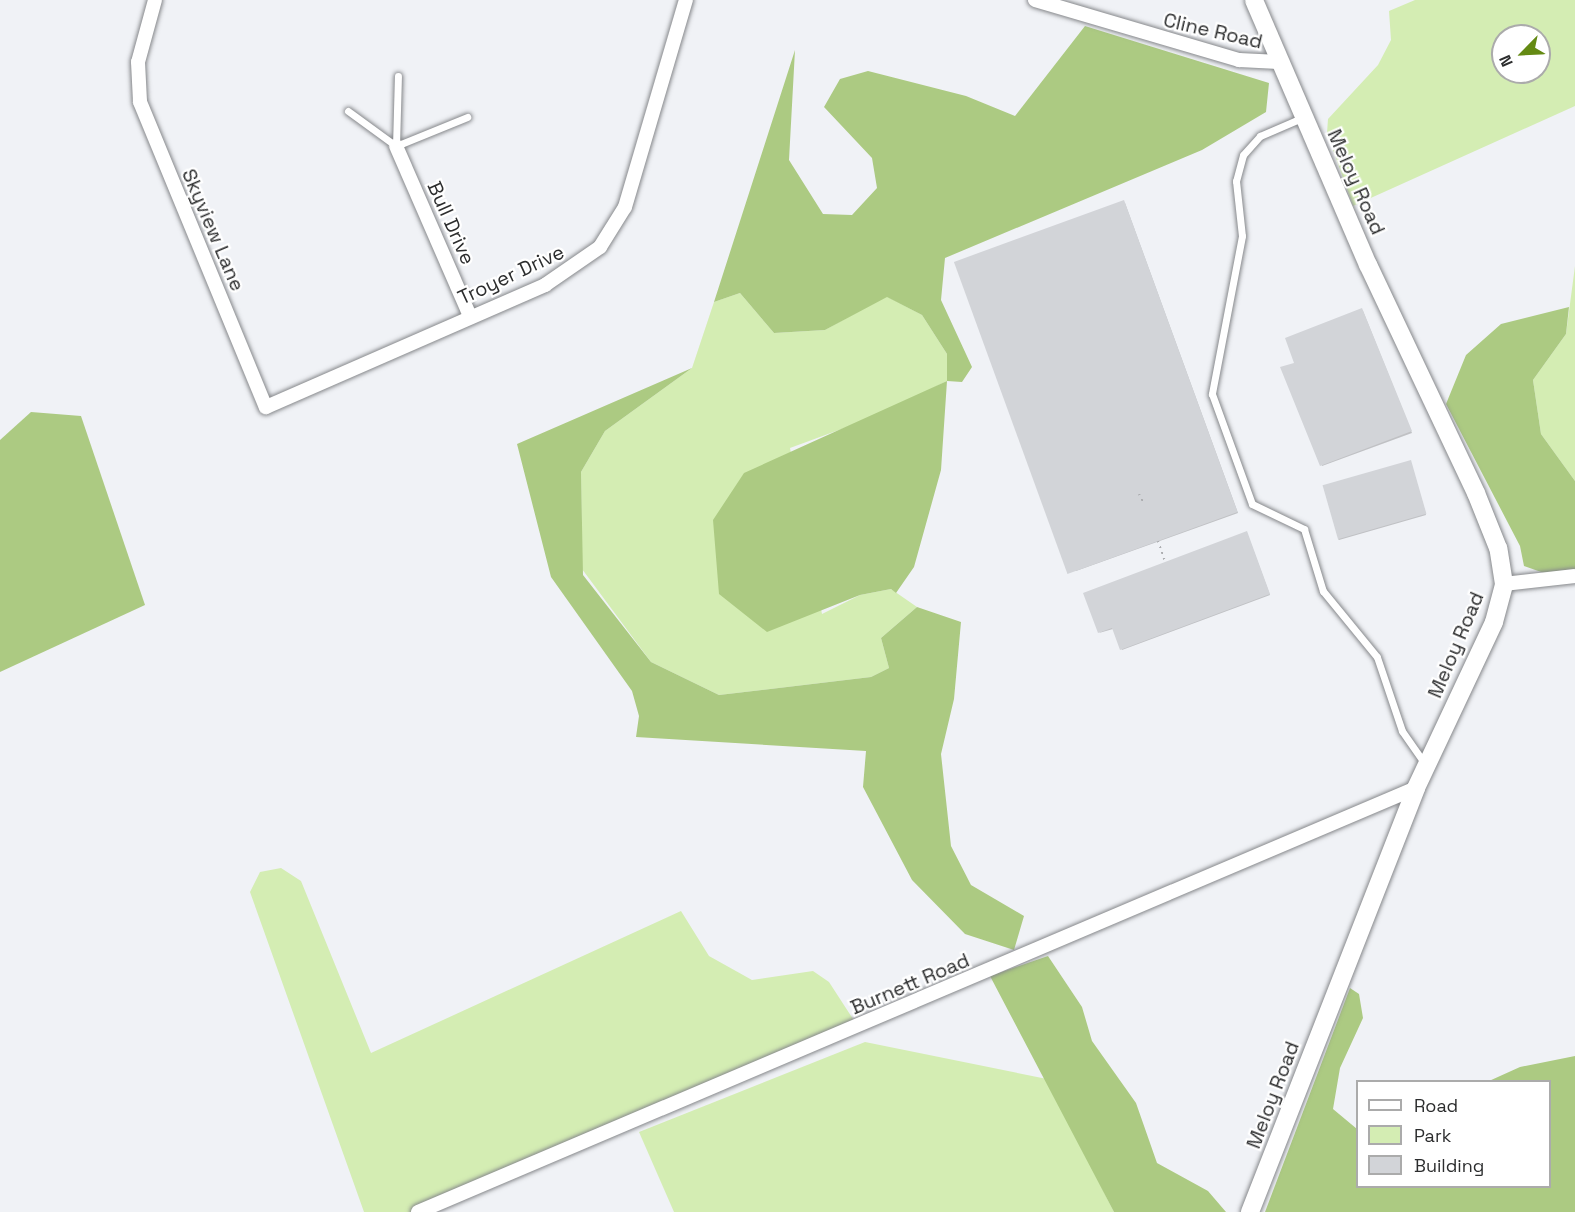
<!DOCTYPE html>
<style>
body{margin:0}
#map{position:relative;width:1575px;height:1212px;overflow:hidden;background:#f0f2f6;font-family:"Space Grotesk",sans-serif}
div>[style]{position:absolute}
.green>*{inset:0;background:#d4edb3}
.forest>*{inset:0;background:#acca82}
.shadow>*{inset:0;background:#0003}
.building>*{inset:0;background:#d2d4d8;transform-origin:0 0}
.path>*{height:2px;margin-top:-1px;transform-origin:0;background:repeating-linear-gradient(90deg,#abacaf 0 1.5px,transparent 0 6px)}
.roads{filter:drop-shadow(0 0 2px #86888b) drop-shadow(0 0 2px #86888b)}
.service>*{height:7px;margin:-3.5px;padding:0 3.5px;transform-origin:3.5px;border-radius:3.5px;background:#fff}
.minor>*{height:14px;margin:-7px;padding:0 7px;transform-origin:7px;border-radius:7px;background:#fff}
.tertiary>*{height:18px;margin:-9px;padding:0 9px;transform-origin:9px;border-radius:9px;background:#fff}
span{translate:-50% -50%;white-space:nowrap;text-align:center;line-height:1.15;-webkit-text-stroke:4.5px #fff;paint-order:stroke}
.street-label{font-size:20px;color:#2c2d2e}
.legend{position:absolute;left:1356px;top:1080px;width:195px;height:108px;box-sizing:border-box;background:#fff;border:2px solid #ababab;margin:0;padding:8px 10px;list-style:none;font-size:18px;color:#2c2d2e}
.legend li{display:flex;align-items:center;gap:12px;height:30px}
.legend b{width:30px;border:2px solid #ababab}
.north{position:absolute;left:1491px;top:24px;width:60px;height:60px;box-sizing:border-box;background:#fff;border:2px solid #ababab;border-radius:50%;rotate:246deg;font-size:16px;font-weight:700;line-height:24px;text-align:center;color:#2c2d2e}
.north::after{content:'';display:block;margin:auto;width:21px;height:27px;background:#648a13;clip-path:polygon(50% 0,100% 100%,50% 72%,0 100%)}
</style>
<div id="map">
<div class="green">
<div style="clip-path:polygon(evenodd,1415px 0,1575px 0,1575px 106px,1353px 206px,1327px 133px,1328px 119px,1378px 65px,1391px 40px,1389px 11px,1415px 0,1503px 36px,1539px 36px,1539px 72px,1503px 72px,1503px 36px)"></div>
<div style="clip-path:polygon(1575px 266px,1575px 481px,1541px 434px,1533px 380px,1566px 334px)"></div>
<div style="clip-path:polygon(740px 293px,774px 333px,825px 330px,886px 296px,922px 315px,947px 354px,947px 381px,877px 416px,790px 448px,822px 614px,860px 595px,891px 589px,917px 607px,881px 638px,889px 668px,871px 677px,719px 695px,651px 662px,582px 569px,581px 472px,605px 431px,692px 368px,714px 302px)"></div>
<div style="clip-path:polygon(281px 868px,301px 881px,371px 1053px,681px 911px,709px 956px,752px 980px,813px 971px,829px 982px,853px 1019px,850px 1030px,418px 1212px,364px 1212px,250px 892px,260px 872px)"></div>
<div style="clip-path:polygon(865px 1042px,1047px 1079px,1114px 1212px,674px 1212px,639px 1132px)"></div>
</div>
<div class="forest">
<div style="clip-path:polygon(1085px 26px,1269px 83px,1266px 112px,1202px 150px,945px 258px,941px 300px,972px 367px,962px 382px,947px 381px,941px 470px,914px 567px,896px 593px,891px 589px,860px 595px,767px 632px,719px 594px,713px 520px,744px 473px,947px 381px,947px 354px,922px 315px,887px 297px,825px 330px,774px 333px,740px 293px,714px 302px,795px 50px,789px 160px,823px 214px,852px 215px,877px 188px,872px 158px,824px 107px,840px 79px,868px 71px,966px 96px,1015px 116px)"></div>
<div style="clip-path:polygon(1569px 307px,1566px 334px,1533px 380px,1541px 434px,1575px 481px,1575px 569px,1544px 573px,1524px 566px,1520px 546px,1446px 404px,1466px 355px,1501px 324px)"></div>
<div style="clip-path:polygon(692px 368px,605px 431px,581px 472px,583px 575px,651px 662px,719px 695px,871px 677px,889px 668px,881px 638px,917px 607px,961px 622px,954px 699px,941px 754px,951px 846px,971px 885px,1024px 916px,1014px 950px,965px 934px,912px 880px,863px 787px,866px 751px,636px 737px,639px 716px,632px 691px,551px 577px,517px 444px)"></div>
<div style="clip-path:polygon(31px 412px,81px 416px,145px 605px,0 672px,0 440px)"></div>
<div style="clip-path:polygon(1048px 956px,1082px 1007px,1092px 1041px,1136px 1103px,1157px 1163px,1208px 1191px,1226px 1212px,1114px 1212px,990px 976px)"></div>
<div style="clip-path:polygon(1350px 988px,1359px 994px,1363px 1018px,1340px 1068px,1333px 1109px,1357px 1129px,1358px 1186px,1550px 1186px,1550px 1082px,1489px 1081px,1520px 1067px,1575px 1056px,1575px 1212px,1265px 1212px)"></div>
</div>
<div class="shadow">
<div style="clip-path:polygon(1125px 203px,1238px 513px,1076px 571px,1075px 570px)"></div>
<div style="clip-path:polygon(1363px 311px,1412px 433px,1322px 466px,1296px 364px)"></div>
<div style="clip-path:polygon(1411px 463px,1426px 515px,1339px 540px,1338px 539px)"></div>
<div style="clip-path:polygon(1247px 533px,1270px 595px,1122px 650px,1113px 629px,1099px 633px)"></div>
</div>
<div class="building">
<div style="left:1124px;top:200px;width:332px;height:181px;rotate:70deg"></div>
<div style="clip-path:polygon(1362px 308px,1412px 431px,1320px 466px,1280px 367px,1294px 363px,1285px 338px)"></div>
<div style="left:1411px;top:460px;width:56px;height:92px;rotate:74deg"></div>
<div style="clip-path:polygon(1247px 531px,1270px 594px,1120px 650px,1112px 628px,1098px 633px,1083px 593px)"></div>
</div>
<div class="path">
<div style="left:1139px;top:494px;width:9px;rotate:63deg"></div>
<div style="left:1158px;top:541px;width:21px;rotate:71deg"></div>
</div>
<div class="roads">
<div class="service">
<div style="left:348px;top:111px;width:59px;rotate:36.1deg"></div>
<div style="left:396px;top:146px;width:77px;rotate:-22.2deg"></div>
<div style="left:1304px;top:117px;width:48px;rotate:156.6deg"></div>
<div style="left:1260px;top:136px;width:25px;rotate:132deg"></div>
<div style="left:1243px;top:155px;width:27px;rotate:105deg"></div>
<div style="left:1236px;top:181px;width:55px;rotate:83.8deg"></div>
<div style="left:1242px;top:236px;width:161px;rotate:100.8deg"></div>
<div style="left:1212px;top:394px;width:117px;rotate:70deg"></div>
<div style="left:1252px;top:504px;width:58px;rotate:25.7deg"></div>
<div style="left:1304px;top:529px;width:65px;rotate:73deg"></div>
<div style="left:1323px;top:591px;width:85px;rotate:50.7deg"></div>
<div style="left:1377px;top:657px;width:78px;rotate:71.3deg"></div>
<div style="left:1402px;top:731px;width:40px;rotate:55.1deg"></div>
<div style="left:396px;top:146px;width:70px;rotate:-88.4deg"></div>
</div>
<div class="minor">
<div style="left:155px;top:0;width:64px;rotate:105.3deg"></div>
<div style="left:138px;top:62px;width:40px;rotate:87.1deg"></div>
<div style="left:140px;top:102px;width:330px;rotate:67.6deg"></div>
<div style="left:266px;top:407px;width:305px;rotate:-23.6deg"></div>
<div style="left:545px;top:285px;width:67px;rotate:-34.6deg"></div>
<div style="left:600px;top:247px;width:47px;rotate:-58deg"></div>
<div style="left:625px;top:207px;width:216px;rotate:-73.6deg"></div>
<div style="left:1035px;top:0;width:213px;rotate:16.4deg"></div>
<div style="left:1239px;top:60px;width:40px;rotate:2.9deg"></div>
<div style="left:396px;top:146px;width:185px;rotate:66.5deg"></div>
<div style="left:1504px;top:584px;width:71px;rotate:-6.4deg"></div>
<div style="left:418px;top:1212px;width:1084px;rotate:-23.02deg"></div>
</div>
<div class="tertiary">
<div style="left:1250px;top:1212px;width:455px;rotate:-68.6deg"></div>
<div style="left:1416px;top:788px;width:183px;rotate:-64.8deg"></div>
<div style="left:1494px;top:622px;width:39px;rotate:-75deg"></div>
<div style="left:1504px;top:584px;width:36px;rotate:-99deg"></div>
<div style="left:1498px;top:548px;width:59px;rotate:-111.8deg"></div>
<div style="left:1476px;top:493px;width:252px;rotate:-115.3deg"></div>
<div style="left:1368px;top:265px;width:288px;rotate:-113.3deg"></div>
</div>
</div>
<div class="street-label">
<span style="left:1213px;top:31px;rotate:13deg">Cline Road</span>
<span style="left:1356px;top:182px;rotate:66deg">Meloy Road</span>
<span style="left:451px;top:223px;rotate:66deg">Bull Drive</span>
<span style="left:213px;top:230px;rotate:67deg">Skyview Lane</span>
<span style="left:511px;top:275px;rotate:-25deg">Troyer Drive</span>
<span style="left:1456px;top:645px;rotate:-67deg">Meloy Road</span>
<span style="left:910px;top:984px;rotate:-23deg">Burnett Road</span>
<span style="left:1273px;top:1095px;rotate:-69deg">Meloy Road</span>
</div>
<ul class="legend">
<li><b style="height:8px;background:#fff"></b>Road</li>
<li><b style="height:16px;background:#d4edb3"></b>Park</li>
<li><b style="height:16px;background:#d2d4d8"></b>Building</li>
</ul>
<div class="north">N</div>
</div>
